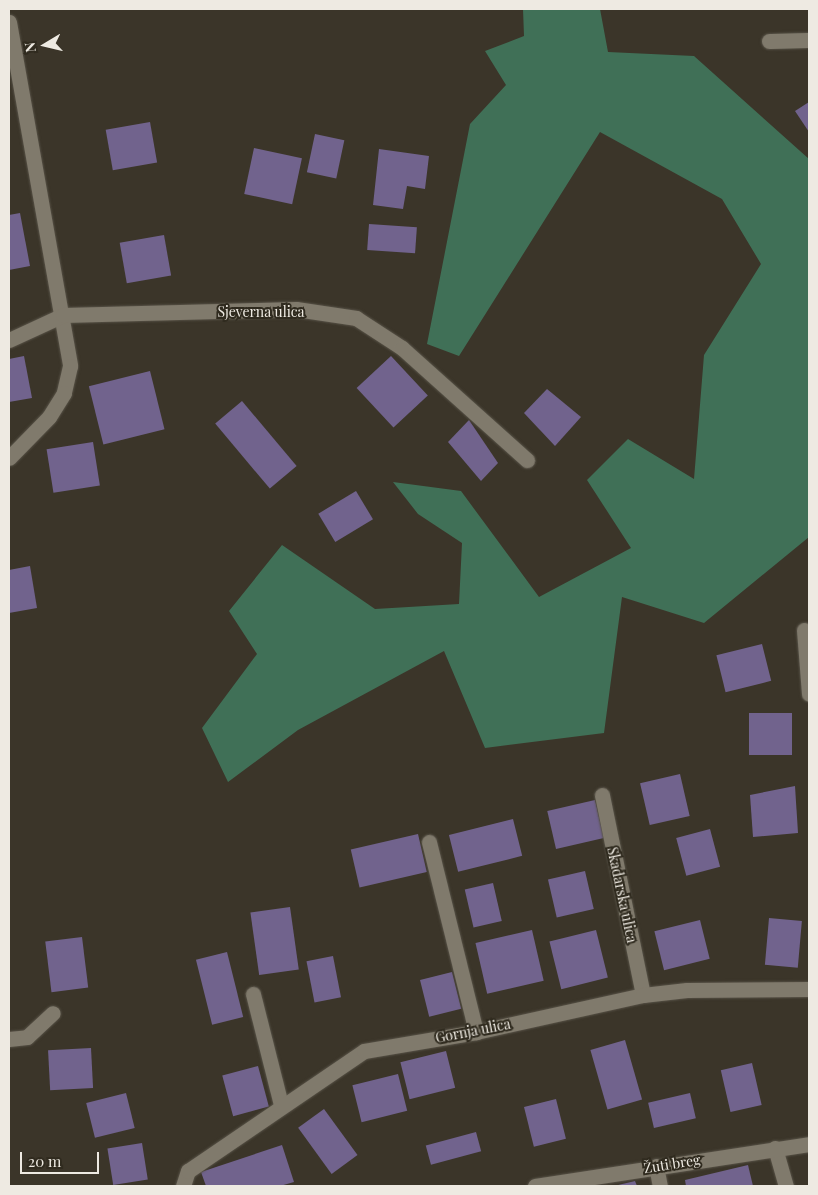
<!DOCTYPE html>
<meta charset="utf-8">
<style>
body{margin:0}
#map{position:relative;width:818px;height:1195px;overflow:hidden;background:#3b3529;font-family:"Playfair Display",serif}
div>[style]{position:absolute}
.forest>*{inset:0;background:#407057}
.building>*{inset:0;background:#71638d;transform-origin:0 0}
.roads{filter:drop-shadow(0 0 1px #575247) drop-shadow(0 0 1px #575247)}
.minor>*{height:15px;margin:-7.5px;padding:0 7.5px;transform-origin:7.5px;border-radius:7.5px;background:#807a6c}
.tertiary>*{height:15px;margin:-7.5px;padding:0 7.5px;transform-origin:7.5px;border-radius:7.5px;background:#807a6c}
span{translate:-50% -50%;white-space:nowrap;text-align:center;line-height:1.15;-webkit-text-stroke:4px #302b1f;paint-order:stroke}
.street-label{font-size:14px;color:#eeeae2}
.frame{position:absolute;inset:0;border:10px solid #eeeae2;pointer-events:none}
.north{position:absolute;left:20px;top:20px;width:50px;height:50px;-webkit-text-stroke:4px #302b1f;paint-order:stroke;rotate:261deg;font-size:14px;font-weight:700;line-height:20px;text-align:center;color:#eeeae2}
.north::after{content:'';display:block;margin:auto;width:18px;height:22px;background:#eeeae2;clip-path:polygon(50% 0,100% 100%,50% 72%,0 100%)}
.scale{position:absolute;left:20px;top:1152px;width:79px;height:22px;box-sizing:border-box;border:2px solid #eeeae2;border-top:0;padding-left:6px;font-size:15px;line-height:18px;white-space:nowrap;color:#eeeae2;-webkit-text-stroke:4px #302b1f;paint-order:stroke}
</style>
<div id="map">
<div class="forest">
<div style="clip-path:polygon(523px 9px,600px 9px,608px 52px,694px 56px,809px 159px,809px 537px,704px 623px,622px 597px,604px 733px,485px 748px,444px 651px,298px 730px,228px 782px,202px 728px,257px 654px,229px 611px,282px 545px,375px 609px,459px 604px,462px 543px,418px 514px,393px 482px,461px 491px,539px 597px,631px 548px,587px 480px,628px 439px,694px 479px,704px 355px,761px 264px,722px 199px,600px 132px,459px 356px,427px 344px,470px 124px,506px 85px,485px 51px,524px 36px)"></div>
</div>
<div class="building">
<div style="clip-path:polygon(809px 102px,809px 132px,795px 111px)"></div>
<div style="left:150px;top:122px;width:41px;height:45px;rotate:80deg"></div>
<div style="left:315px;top:134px;width:30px;height:39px;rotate:12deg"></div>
<div style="left:254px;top:148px;width:49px;height:47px;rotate:12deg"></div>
<div style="clip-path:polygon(379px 149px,429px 156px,425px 189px,407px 186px,403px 209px,373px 205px)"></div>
<div style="clip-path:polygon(20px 213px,30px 266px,9px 270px,9px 215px)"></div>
<div style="left:369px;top:224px;width:48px;height:26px;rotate:4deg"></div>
<div style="left:164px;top:235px;width:41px;height:45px;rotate:80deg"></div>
<div style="clip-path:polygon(24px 356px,32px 398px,9px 402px,9px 359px)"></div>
<div style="left:391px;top:356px;width:54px;height:47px;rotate:47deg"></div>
<div style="left:150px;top:371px;width:60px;height:63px;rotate:76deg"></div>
<div style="clip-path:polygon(547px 389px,581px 417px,555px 446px,524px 413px)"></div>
<div style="left:242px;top:401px;width:85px;height:35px;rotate:50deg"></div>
<div style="clip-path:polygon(469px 420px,498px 463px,481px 481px,448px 442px)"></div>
<div style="left:93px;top:442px;width:44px;height:47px;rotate:81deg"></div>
<div style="left:356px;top:491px;width:33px;height:44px;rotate:59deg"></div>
<div style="clip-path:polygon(30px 566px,37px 608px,9px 613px,9px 570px)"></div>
<div style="left:762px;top:644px;width:38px;height:47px;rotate:76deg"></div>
<div style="left:749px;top:713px;width:43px;height:42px"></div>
<div style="left:680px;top:774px;width:43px;height:41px;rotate:77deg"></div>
<div style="clip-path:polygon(795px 786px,798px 833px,753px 837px,750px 795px)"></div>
<div style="left:595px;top:800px;width:39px;height:49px;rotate:77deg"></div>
<div style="left:513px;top:819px;width:38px;height:66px;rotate:76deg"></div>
<div style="left:710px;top:829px;width:39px;height:35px;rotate:75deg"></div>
<div style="left:418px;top:834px;width:39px;height:69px;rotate:77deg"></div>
<div style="left:585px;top:871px;width:39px;height:38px;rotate:77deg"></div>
<div style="left:493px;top:883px;width:39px;height:29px;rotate:77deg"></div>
<div style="left:290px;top:907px;width:63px;height:40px;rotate:82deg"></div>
<div style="left:769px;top:918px;width:33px;height:47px;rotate:5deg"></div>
<div style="left:700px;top:920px;width:40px;height:47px;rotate:76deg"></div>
<div style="left:532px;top:930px;width:52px;height:58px;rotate:77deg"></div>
<div style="left:596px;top:930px;width:49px;height:48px;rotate:76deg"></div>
<div style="left:82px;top:937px;width:51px;height:37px;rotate:83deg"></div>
<div style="left:227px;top:952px;width:67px;height:32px;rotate:76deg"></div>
<div style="left:333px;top:956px;width:42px;height:27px;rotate:79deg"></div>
<div style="left:452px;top:972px;width:38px;height:33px;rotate:76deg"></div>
<div style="left:625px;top:1040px;width:62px;height:36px;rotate:74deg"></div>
<div style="left:91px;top:1048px;width:40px;height:43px;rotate:87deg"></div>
<div style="left:446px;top:1051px;width:38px;height:47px;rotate:76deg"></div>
<div style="left:752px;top:1063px;width:43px;height:32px;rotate:77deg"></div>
<div style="left:258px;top:1066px;width:42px;height:37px;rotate:75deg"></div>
<div style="left:398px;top:1074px;width:38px;height:47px;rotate:76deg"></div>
<div style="left:126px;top:1093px;width:36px;height:41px;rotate:76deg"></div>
<div style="left:690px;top:1093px;width:26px;height:43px;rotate:77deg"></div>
<div style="left:556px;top:1099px;width:41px;height:33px;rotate:76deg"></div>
<div style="left:324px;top:1109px;width:57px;height:32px;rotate:54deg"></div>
<div style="left:476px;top:1132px;width:20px;height:52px;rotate:75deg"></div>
<div style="left:142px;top:1143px;width:37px;height:35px;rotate:81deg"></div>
<div style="clip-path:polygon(282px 1145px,294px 1182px,280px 1186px,206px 1186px,201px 1172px)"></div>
<div style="clip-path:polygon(748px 1165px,753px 1186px,686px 1186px,685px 1180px)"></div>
<div style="clip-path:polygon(635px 1181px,637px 1186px,614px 1186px)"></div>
</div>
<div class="roads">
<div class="minor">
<div style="left:9px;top:22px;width:349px;rotate:79.9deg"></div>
<div style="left:70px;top:366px;width:28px;rotate:103deg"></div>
<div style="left:64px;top:393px;width:28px;rotate:122deg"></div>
<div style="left:49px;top:417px;width:57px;rotate:134.3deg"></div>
<div style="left:769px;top:41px;width:40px;rotate:-1.4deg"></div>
<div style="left:9px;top:340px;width:60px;rotate:-24.8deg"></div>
<div style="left:63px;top:315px;width:233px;rotate:-1.5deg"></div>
<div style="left:296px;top:309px;width:61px;rotate:8.5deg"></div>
<div style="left:356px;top:318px;width:55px;rotate:33.1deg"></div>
<div style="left:402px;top:348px;width:168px;rotate:41.9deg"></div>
<div style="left:804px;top:630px;width:64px;rotate:85.5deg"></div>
<div style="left:602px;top:795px;width:204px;rotate:78.4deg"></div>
<div style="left:429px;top:842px;width:196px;rotate:76.1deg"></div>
<div style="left:253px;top:994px;width:114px;rotate:75.8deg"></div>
<div style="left:9px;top:1039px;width:18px;rotate:-6deg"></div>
<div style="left:27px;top:1037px;width:35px;rotate:-43deg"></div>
<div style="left:775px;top:1148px;width:40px;rotate:74deg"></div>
<div style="left:656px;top:1166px;width:20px;rotate:79deg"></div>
<div style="left:183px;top:1186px;width:16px;rotate:-72deg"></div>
<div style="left:188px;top:1171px;width:213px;rotate:-34.3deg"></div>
<div style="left:364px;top:1051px;width:114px;rotate:-9.6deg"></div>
<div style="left:476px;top:1032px;width:171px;rotate:-12.5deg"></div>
<div style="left:643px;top:995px;width:44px;rotate:-6.5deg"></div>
<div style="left:687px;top:990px;width:122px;rotate:-0.5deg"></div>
</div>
<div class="tertiary">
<div style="left:535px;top:1186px;width:277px;rotate:-8.7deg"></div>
</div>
</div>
<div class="street-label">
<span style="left:261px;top:312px">Sjeverna ulica</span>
<span style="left:622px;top:895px;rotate:78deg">Skadarska ulica</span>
<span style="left:473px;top:1031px;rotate:-11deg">Gornja ulica</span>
<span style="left:672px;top:1164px;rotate:-9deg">Žuti breg</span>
</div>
<div class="frame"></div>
<div class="north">N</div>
<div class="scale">20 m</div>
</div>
